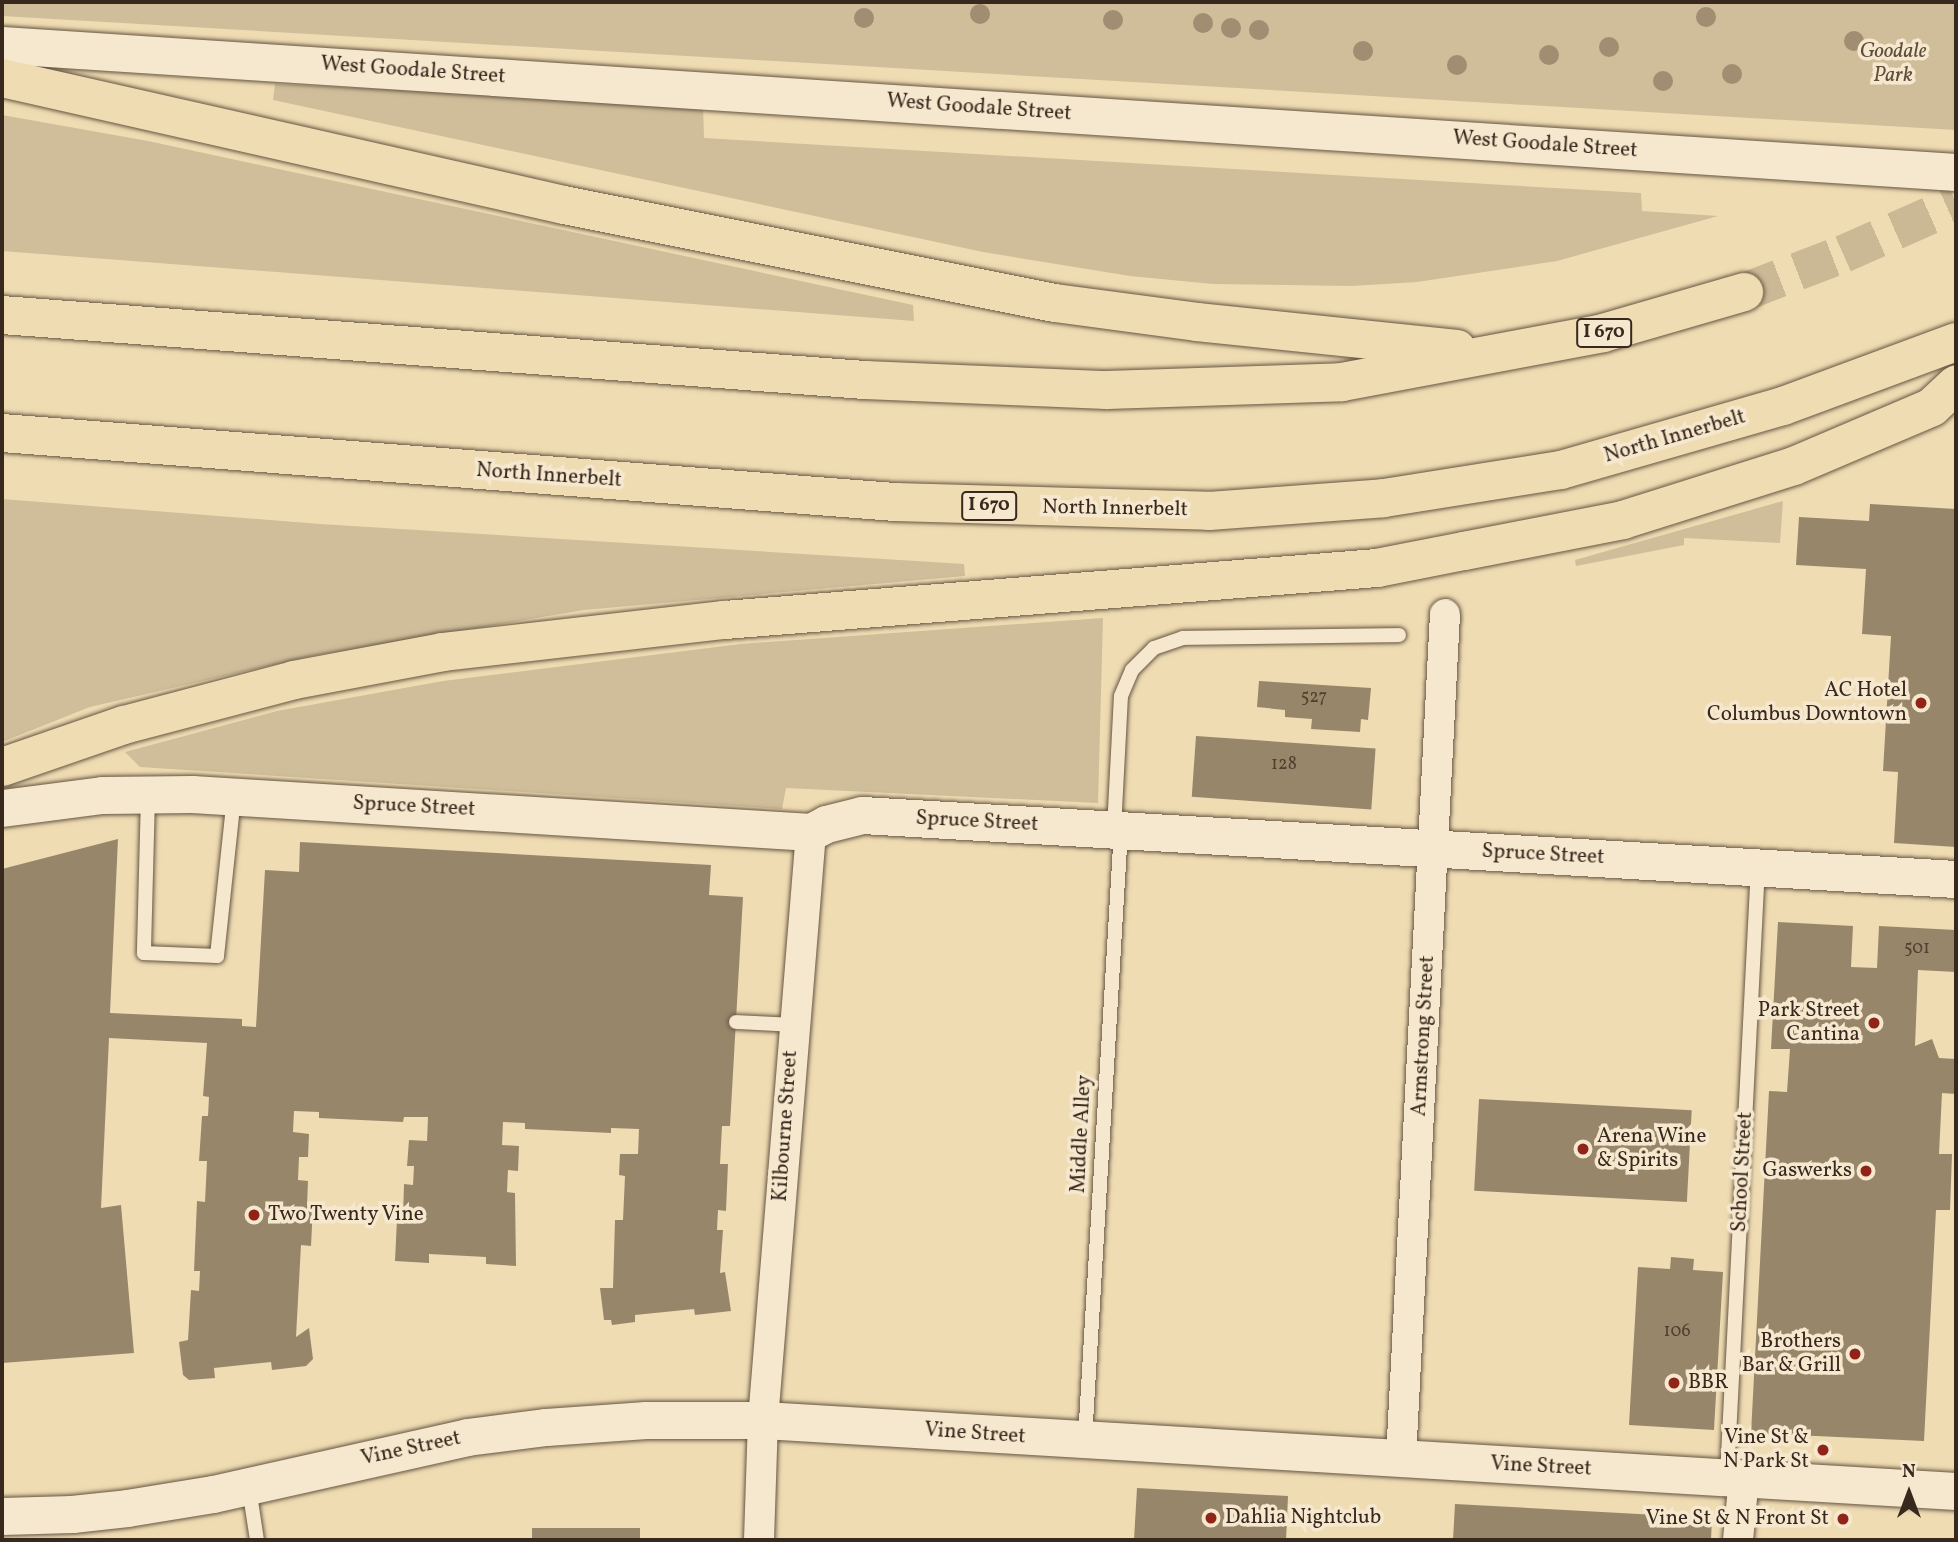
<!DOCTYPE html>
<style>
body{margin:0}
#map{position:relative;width:1958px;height:1542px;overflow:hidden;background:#efdcb3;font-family:Vollkorn,serif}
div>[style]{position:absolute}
.green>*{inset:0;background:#d0bd9a}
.building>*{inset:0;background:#98866b;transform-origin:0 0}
.motorway-tunnel>*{height:38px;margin-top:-19px;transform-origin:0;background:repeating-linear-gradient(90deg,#cbb895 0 38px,transparent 0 57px)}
.roads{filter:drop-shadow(0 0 2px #665542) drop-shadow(0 0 2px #665542)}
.service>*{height:14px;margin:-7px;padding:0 7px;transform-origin:7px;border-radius:7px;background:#f5e8ce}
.minor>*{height:30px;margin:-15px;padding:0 15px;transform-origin:15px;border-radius:15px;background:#f5e8ce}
.tertiary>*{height:37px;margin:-18.5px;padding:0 18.5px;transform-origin:18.5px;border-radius:18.5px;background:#f5e8ce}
.motorway>*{height:38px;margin:-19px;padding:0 19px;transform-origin:19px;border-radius:19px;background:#efdcb3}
.trees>*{width:20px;height:20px;margin:-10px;border-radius:50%;background:#a08d72}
.dots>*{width:19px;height:19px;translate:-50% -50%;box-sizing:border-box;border:4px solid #f5e8ce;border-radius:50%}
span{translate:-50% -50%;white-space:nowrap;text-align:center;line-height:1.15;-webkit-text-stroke:7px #f5e8ce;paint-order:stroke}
.number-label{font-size:18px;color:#514030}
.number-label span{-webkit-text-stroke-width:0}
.shield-label span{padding:2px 5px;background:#f5e8ce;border:2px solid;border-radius:5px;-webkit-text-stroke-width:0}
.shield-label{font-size:19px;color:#39281d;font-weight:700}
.park-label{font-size:21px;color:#5f4d3c;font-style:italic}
.street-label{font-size:21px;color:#39281d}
.poi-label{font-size:21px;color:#39281d}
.right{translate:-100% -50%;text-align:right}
.left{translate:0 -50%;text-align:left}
.frame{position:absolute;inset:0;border:4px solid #39281d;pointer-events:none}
.north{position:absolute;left:1874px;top:1458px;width:70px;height:70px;-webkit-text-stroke:5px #f5e8ce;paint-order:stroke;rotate:0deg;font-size:19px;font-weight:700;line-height:28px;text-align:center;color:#39281d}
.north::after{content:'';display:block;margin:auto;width:24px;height:32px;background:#39281d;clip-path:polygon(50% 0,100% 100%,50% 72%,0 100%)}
</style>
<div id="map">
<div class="green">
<div style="clip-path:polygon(2px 2px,1956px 2px,1956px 130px,2px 16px)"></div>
<div style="clip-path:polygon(275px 84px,703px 105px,704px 138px,1641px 193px,1642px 211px,1718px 216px,1557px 261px,1417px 282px,1351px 286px,1213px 284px,1130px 276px,983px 252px,273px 100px)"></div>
<div style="clip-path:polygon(2px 115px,148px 141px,913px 305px,914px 321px,2px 251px)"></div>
<div style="clip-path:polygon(2px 499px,320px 524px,964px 564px,965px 576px,584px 610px,316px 655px,90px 707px,2px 742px)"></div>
<div style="clip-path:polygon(1783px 501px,1780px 543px,1684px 538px,1684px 545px,1576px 566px,1575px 560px,1582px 558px)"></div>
<div style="clip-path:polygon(1103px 618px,1098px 803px,786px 788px,782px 809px,140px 767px,125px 752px,277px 711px,443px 681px,741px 644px)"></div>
</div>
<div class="building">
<div style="clip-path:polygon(1870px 504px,1956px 509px,1956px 847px,1894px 843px,1898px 772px,1883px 771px,1891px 636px,1862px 634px,1866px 569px,1796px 565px,1799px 517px,1869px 521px)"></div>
<div style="clip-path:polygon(1259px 681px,1371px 688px,1368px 720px,1361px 719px,1360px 732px,1311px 729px,1312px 719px,1285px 717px,1285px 710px,1257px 707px)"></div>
<div style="left:1196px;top:736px;width:180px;height:61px;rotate:4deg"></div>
<div style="clip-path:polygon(118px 839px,110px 1013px,242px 1019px,242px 1026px,256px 1027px,265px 870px,299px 872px,300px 842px,711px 865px,709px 895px,743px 897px,730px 1126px,722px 1126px,720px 1164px,728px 1164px,726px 1211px,718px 1210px,717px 1230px,723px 1230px,720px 1273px,725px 1272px,731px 1311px,695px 1315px,694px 1309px,635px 1315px,635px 1322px,612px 1325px,611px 1320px,604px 1320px,600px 1288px,613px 1288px,615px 1220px,623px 1220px,625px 1176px,619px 1175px,620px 1154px,638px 1154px,639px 1129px,611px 1128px,611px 1133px,525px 1129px,525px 1123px,503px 1122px,502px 1145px,519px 1146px,518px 1171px,508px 1170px,507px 1192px,515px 1193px,516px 1266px,486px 1264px,486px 1257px,429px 1254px,429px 1263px,395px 1261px,397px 1219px,403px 1219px,404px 1184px,413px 1185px,414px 1166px,407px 1166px,409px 1140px,427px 1141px,428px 1117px,404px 1117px,403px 1122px,319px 1118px,319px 1112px,294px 1111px,293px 1132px,309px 1134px,308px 1157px,299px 1157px,298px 1180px,308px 1181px,307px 1206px,313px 1206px,311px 1246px,301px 1245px,296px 1337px,309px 1328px,313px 1359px,306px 1366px,272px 1370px,271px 1362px,214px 1368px,215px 1378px,189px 1380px,183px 1375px,179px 1342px,188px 1340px,191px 1290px,199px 1291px,200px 1271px,194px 1271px,197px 1201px,205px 1202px,207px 1161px,199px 1161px,202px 1116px,208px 1116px,209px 1097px,203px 1096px,207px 1043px,109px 1038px,101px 1208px,121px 1205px,134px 1353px,2px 1363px,2px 869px)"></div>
<div style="clip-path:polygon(1778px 922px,1853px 926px,1851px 967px,1877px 968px,1879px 926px,1956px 930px,1956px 972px,1918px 970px,1915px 1046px,1932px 1039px,1939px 1058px,1956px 1059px,1956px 1094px,1942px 1093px,1939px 1154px,1952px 1154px,1950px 1210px,1936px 1210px,1924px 1441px,1751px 1433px,1769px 1091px,1787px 1092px,1790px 1049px,1771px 1049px)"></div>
<div style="left:1479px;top:1099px;width:213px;height:92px;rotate:3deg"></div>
<div style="clip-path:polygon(1671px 1257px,1694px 1259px,1693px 1270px,1723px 1272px,1714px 1430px,1629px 1425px,1638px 1267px,1670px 1269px)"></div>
<div style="clip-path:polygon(1137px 1488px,1288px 1496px,1286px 1540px,1134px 1540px)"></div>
<div style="clip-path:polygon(1455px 1504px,1712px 1518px,1711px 1540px,1453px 1540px)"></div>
<div style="left:640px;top:1528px;width:12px;height:108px;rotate:90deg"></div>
</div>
<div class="motorway-tunnel">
<div style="left:1744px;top:292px;width:106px;rotate:-21deg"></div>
<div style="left:1843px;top:254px;width:124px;rotate:-23.9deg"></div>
</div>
<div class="roads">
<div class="service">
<div style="left:148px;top:796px;width:157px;rotate:91.5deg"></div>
<div style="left:144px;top:953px;width:73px;rotate:2.4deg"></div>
<div style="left:217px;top:956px;width:159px;rotate:-83.9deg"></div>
<div style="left:1114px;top:829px;width:133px;rotate:-87deg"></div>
<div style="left:1121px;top:696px;width:28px;rotate:-67deg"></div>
<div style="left:1132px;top:670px;width:31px;rotate:-45deg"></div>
<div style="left:1154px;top:648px;width:31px;rotate:-19deg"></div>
<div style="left:1183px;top:638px;width:216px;rotate:-0.8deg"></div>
<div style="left:736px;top:1022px;width:57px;rotate:3deg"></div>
<div style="left:1085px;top:1439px;width:610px;rotate:-86.62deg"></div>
<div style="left:1727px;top:1476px;width:610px;rotate:-87.09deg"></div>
<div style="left:249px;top:1488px;width:53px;rotate:81.3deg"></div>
</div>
<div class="minor">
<div style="left:1401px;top:1459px;width:846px;rotate:-87.02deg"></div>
<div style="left:759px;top:1540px;width:120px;rotate:-88.1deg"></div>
<div style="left:763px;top:1420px;width:590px;rotate:-85.33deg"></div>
<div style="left:1738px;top:1540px;width:62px;rotate:-84.5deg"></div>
</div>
<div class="tertiary">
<div style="left:2px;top:45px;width:1958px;rotate:3.72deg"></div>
<div style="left:2px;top:808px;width:101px;rotate:-7.4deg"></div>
<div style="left:102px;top:795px;width:90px;rotate:-0.6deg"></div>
<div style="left:192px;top:794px;width:620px;rotate:3.51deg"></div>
<div style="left:811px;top:832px;width:17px;rotate:-28deg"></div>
<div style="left:826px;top:824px;width:37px;rotate:-14deg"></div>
<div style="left:862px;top:815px;width:1096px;rotate:3.35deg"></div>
<div style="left:2px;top:1516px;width:70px;rotate:-1.6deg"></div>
<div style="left:72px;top:1514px;width:55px;rotate:-6.2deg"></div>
<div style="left:127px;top:1508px;width:87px;rotate:-9.2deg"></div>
<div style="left:213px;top:1494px;width:260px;rotate:-12.6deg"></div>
<div style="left:467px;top:1437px;width:80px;rotate:-7.2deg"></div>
<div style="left:546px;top:1427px;width:100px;rotate:-4deg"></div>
<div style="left:646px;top:1420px;width:117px"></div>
<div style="left:763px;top:1420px;width:1195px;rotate:3.41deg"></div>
</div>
<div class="motorway">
<div style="left:2px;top:78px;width:576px;rotate:12.73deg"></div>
<div style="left:564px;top:205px;width:501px;rotate:11.29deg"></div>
<div style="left:1055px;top:303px;width:143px;rotate:7.6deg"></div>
<div style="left:1197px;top:322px;width:261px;rotate:5.9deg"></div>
<div style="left:2px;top:315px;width:865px;rotate:4.31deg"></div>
<div style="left:865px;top:380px;width:242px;rotate:2.4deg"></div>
<div style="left:1107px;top:390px;width:235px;rotate:-1.9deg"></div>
<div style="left:1342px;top:382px;width:266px;rotate:-10.6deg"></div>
<div style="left:1603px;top:333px;width:147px;rotate:-16.2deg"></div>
<div style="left:2px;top:433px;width:896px;rotate:4.42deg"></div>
<div style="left:895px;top:502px;width:314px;rotate:1.6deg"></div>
<div style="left:1209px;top:511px;width:175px;rotate:-4.2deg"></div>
<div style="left:1384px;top:498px;width:179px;rotate:-9deg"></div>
<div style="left:1561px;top:470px;width:231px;rotate:-16.1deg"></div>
<div style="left:1783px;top:406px;width:184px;rotate:-20.3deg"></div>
<div style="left:2px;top:767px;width:129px;rotate:-19deg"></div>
<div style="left:124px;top:725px;width:176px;rotate:-14.8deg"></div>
<div style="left:294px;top:680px;width:152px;rotate:-10.6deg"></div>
<div style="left:443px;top:652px;width:284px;rotate:-6.5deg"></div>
<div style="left:725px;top:620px;width:654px;rotate:-4.56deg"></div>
<div style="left:1377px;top:568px;width:89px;rotate:-11.1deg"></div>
<div style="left:1464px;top:551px;width:162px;rotate:-11deg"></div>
<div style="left:1623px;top:520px;width:179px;rotate:-17.5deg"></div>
<div style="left:1794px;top:466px;width:150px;rotate:-23.1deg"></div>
<div style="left:1932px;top:407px;width:33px;rotate:-43deg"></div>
</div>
</div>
<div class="trees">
<div style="left:980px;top:14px"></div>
<div style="left:1706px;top:17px"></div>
<div style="left:864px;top:18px"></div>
<div style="left:1113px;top:20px"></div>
<div style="left:1203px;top:23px"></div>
<div style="left:1231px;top:28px"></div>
<div style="left:1259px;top:30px"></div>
<div style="left:1854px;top:41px"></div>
<div style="left:1609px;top:47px"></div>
<div style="left:1363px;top:51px"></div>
<div style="left:1549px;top:55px"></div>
<div style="left:1457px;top:65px"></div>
<div style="left:1732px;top:74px"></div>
<div style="left:1663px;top:81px"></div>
</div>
<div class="dots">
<div style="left:1921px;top:703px;background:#8f2418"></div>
<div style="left:1874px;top:1023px;background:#8f2418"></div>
<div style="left:1583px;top:1149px;background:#8f2418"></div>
<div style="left:1866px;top:1171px;background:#8f2418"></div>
<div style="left:254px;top:1215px;background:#8f2418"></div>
<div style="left:1855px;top:1354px;background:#8f2418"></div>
<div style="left:1674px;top:1383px;background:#8f2418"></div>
<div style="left:1823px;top:1450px;background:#8f2418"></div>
<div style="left:1211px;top:1518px;background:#8f2418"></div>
<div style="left:1843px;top:1519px;background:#8f2418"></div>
</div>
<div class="number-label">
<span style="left:1314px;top:698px">527</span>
<span style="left:1284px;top:765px">128</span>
<span style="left:1917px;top:949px">501</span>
<span style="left:1677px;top:1332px">106</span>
</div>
<div class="shield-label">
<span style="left:1604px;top:333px">I 670</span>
<span style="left:989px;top:506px">I 670</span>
</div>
<div class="park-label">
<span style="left:1893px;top:64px">Goodale<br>Park</span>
</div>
<div class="street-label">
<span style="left:413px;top:71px;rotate:4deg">West Goodale Street</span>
<span style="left:979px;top:108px;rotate:4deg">West Goodale Street</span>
<span style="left:1545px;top:145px;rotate:4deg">West Goodale Street</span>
<span style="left:1675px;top:437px;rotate:-16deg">North Innerbelt</span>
<span style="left:549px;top:476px;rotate:4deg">North Innerbelt</span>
<span style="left:1115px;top:509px;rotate:1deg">North Innerbelt</span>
<span style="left:414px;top:807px;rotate:3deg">Spruce Street</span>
<span style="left:977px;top:822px;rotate:3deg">Spruce Street</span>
<span style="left:1543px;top:855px;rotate:3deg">Spruce Street</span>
<span style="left:1424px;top:1036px;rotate:-87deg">Armstrong Street</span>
<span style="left:786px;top:1126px;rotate:-86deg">Kilbourne Street</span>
<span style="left:1082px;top:1134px;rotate:-87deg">Middle Alley</span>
<span style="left:1743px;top:1172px;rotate:-87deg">School Street</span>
<span style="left:975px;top:1434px;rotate:4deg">Vine Street</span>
<span style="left:411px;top:1449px;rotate:-12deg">Vine Street</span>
<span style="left:1541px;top:1467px;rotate:3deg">Vine Street</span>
</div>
<div class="poi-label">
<span class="right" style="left:1907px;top:703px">AC Hotel<br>Columbus Downtown</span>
<span class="right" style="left:1860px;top:1023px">Park Street<br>Cantina</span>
<span class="left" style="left:1597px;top:1149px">Arena Wine<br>&amp; Spirits</span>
<span class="right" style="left:1852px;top:1171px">Gaswerks</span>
<span class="left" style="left:268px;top:1215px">Two Twenty Vine</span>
<span class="right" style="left:1841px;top:1354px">Brothers<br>Bar &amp; Grill</span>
<span class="left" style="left:1688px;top:1383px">BBR</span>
<span class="right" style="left:1809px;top:1450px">Vine St &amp;<br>N Park St</span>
<span class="left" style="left:1225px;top:1518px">Dahlia Nightclub</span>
<span class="right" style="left:1829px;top:1519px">Vine St &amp; N Front St</span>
</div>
<div class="frame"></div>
<div class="north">N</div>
</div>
